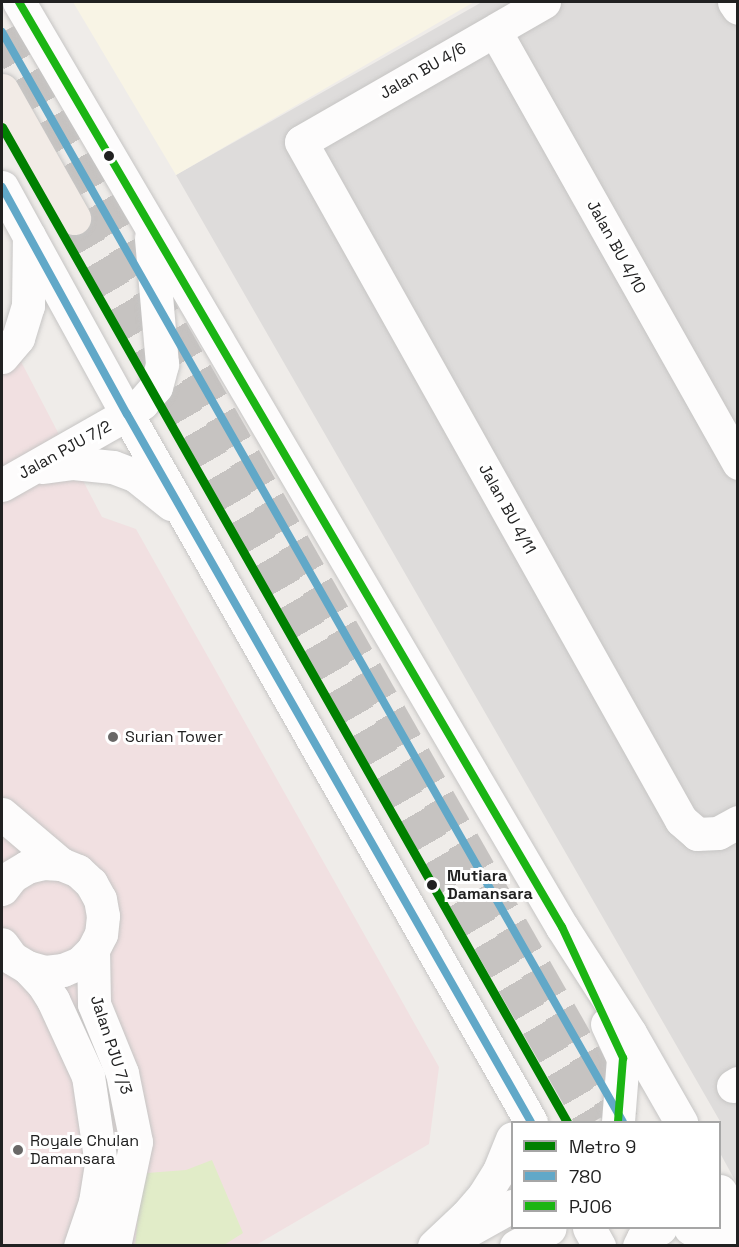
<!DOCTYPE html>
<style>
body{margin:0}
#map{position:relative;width:739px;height:1247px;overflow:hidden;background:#efece9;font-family:"Space Grotesk",sans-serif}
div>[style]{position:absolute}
.residential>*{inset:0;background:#dedcdb}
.commercial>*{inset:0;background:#f1e0e1}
.education>*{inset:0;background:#f8f4e5}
.grass>*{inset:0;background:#e1ecc8}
.major-tunnel>*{height:33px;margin-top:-16.5px;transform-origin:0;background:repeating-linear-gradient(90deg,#c6c3c1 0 33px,transparent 0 49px)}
.roads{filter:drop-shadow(0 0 2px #c6c5c4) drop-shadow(0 0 2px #c6c5c4)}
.minor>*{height:33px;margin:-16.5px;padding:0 16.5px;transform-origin:16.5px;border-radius:16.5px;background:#fdfcfc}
.major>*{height:33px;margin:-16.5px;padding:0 16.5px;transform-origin:16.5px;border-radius:16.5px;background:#f2ebe6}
.bus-1>*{height:8px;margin:-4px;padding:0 4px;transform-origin:4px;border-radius:4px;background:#61a8c8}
.bus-2>*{height:8px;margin:-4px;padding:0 4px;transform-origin:4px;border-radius:4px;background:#1bb514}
.metro-1>*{height:9px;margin:-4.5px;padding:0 4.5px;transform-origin:4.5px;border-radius:4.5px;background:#008000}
.dots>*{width:16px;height:16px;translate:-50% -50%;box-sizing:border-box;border:3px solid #fff;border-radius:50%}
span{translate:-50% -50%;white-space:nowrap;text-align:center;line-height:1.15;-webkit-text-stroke:6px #fff;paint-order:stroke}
.street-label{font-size:16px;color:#212121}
.poi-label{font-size:16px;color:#212121}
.left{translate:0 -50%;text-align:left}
.stop-label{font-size:16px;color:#212121;font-weight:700}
.frame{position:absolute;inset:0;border:3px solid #212121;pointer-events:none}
.legend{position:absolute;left:511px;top:1121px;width:210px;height:108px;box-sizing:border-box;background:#fff;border:2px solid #a6a6a6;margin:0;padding:8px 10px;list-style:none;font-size:18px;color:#212121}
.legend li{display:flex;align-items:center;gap:12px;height:30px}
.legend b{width:30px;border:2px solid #a6a6a6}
</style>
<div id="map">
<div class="residential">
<div style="clip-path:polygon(482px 2px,737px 2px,737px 1184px,720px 1153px,721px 1123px,176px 175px)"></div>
</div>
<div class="commercial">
<div style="clip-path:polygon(2px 325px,102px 517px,136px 529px,439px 1067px,429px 1144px,256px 1245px,2px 1245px)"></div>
</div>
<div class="education">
<div style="clip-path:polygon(73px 2px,474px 2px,176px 175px)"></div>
</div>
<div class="grass">
<div style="clip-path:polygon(212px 1160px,243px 1233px,224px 1245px,135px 1245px,139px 1206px,147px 1173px,186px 1170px)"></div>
</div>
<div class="major-tunnel">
<div style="left:2px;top:32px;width:1254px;rotate:60.33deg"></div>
<div style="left:74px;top:218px;width:1042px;rotate:60.14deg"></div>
</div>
<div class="roads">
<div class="minor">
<div style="left:19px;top:2px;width:1073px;rotate:59.59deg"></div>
<div style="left:562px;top:927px;width:126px;rotate:57.3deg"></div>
<div style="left:630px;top:1033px;width:103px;rotate:60.2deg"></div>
<div style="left:544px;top:2px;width:280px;rotate:150.1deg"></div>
<div style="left:301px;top:142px;width:777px;rotate:60.73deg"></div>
<div style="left:681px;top:820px;width:21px;rotate:41deg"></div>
<div style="left:697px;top:834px;width:21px;rotate:-3deg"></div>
<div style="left:718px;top:833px;width:23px;rotate:-29deg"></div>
<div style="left:734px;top:2px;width:7px;rotate:56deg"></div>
<div style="left:495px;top:31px;width:496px;rotate:60.6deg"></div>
<div style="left:2px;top:187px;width:259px;rotate:61.2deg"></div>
<div style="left:127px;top:414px;width:815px;rotate:60.29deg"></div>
<div style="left:2px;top:357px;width:25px;rotate:-50deg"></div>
<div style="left:18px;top:338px;width:34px;rotate:-73deg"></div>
<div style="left:28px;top:306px;width:70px;rotate:-89.2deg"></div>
<div style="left:43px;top:467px;width:30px;rotate:-8deg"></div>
<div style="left:73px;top:463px;width:40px;rotate:5.7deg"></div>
<div style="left:113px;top:467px;width:25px;rotate:21deg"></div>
<div style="left:136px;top:476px;width:45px;rotate:38.7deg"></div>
<div style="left:2px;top:485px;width:144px;rotate:-29.6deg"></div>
<div style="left:127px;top:414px;width:19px;rotate:-36deg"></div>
<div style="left:142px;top:403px;width:21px;rotate:-49deg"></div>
<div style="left:156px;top:387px;width:24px;rotate:-75deg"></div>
<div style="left:162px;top:364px;width:127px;rotate:-95deg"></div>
<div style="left:2px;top:814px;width:77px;rotate:40.3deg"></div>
<div style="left:2px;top:889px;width:16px;rotate:-52deg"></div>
<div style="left:12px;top:876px;width:17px;rotate:-31deg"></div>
<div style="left:27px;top:867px;width:16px;rotate:-14deg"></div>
<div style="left:43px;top:863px;width:18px;rotate:3deg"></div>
<div style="left:61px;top:864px;width:18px;rotate:22deg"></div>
<div style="left:78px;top:871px;width:18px;rotate:43deg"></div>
<div style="left:91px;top:883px;width:18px;rotate:61deg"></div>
<div style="left:100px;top:899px;width:17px;rotate:80deg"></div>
<div style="left:103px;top:916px;width:18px;rotate:96deg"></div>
<div style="left:101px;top:934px;width:18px;rotate:117deg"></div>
<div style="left:93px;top:950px;width:18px;rotate:135deg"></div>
<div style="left:80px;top:963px;width:18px;rotate:158deg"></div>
<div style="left:63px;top:970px;width:18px;rotate:174deg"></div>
<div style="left:45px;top:972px;width:19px;rotate:-164deg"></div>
<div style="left:27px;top:967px;width:17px;rotate:-149deg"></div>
<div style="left:12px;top:958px;width:17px;rotate:-126deg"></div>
<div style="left:93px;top:950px;width:54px;rotate:88.9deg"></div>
<div style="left:94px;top:1004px;width:74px;rotate:67.9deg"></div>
<div style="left:122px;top:1073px;width:70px;rotate:78.5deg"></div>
<div style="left:136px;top:1142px;width:106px;rotate:101.9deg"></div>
<div style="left:27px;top:967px;width:23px;rotate:47deg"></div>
<div style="left:43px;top:984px;width:19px;rotate:58deg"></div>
<div style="left:53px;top:1000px;width:84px;rotate:65.3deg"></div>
<div style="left:88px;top:1076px;width:89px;rotate:81.6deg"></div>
<div style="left:101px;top:1164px;width:38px;rotate:99deg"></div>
<div style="left:95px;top:1202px;width:46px;rotate:108.8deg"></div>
<div style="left:607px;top:1024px;width:38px;rotate:65deg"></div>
<div style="left:623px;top:1058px;width:64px;rotate:94.5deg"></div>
<div style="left:733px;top:1086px;width:6px;rotate:-31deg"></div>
<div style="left:720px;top:1191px;width:41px;rotate:64.1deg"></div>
<div style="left:589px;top:1228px;width:21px;rotate:61deg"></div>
<div style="left:690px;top:1228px;width:38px;rotate:29deg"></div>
<div style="left:458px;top:1236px;width:62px;rotate:-29.1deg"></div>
<div style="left:434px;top:1246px;width:44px;rotate:-43.2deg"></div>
<div style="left:466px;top:1216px;width:28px;rotate:-49deg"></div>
<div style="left:484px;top:1195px;width:28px;rotate:-58deg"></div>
<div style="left:499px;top:1171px;width:35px;rotate:-68deg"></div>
<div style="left:516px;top:1246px;width:38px;rotate:-28deg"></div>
<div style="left:639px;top:1246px;width:9px;rotate:-63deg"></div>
<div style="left:643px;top:1238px;width:20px;rotate:-30deg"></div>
</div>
<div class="major">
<div style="left:2px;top:90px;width:147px;rotate:60.6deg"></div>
</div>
</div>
<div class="bus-1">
<div style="left:2px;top:32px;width:1254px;rotate:60.33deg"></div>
<div style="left:2px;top:187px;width:259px;rotate:61.2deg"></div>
<div style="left:127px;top:414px;width:815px;rotate:60.29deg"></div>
</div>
<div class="bus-2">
<div style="left:19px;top:2px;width:1073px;rotate:59.59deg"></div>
<div style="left:562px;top:927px;width:145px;rotate:65deg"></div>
<div style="left:623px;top:1058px;width:64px;rotate:94.5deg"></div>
</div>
<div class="metro-1">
<div style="left:2px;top:127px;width:1144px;rotate:60.41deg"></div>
</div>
<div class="dots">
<div style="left:109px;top:156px;background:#212121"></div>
<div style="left:113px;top:737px;background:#696867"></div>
<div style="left:432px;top:885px;background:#212121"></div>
<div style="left:18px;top:1150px;background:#696867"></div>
</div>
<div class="street-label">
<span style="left:423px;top:71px;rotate:-30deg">Jalan BU 4/6</span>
<span style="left:616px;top:247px;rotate:61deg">Jalan BU 4/10</span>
<span style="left:65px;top:450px;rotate:-29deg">Jalan PJU 7/2</span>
<span style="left:507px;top:509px;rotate:61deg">Jalan BU 4/11</span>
<span style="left:111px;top:1045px;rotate:72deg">Jalan PJU 7/3</span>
</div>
<div class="poi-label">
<span class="left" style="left:125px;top:737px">Surian Tower</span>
<span class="left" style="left:30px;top:1150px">Royale Chulan<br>Damansara</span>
</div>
<div class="stop-label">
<span class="left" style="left:447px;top:885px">Mutiara<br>Damansara</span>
</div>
<div class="frame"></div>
<ul class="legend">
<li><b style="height:8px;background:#008000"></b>Metro 9</li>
<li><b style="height:8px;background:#61a8c8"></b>780</li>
<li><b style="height:8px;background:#1bb514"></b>PJ06</li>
</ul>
</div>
